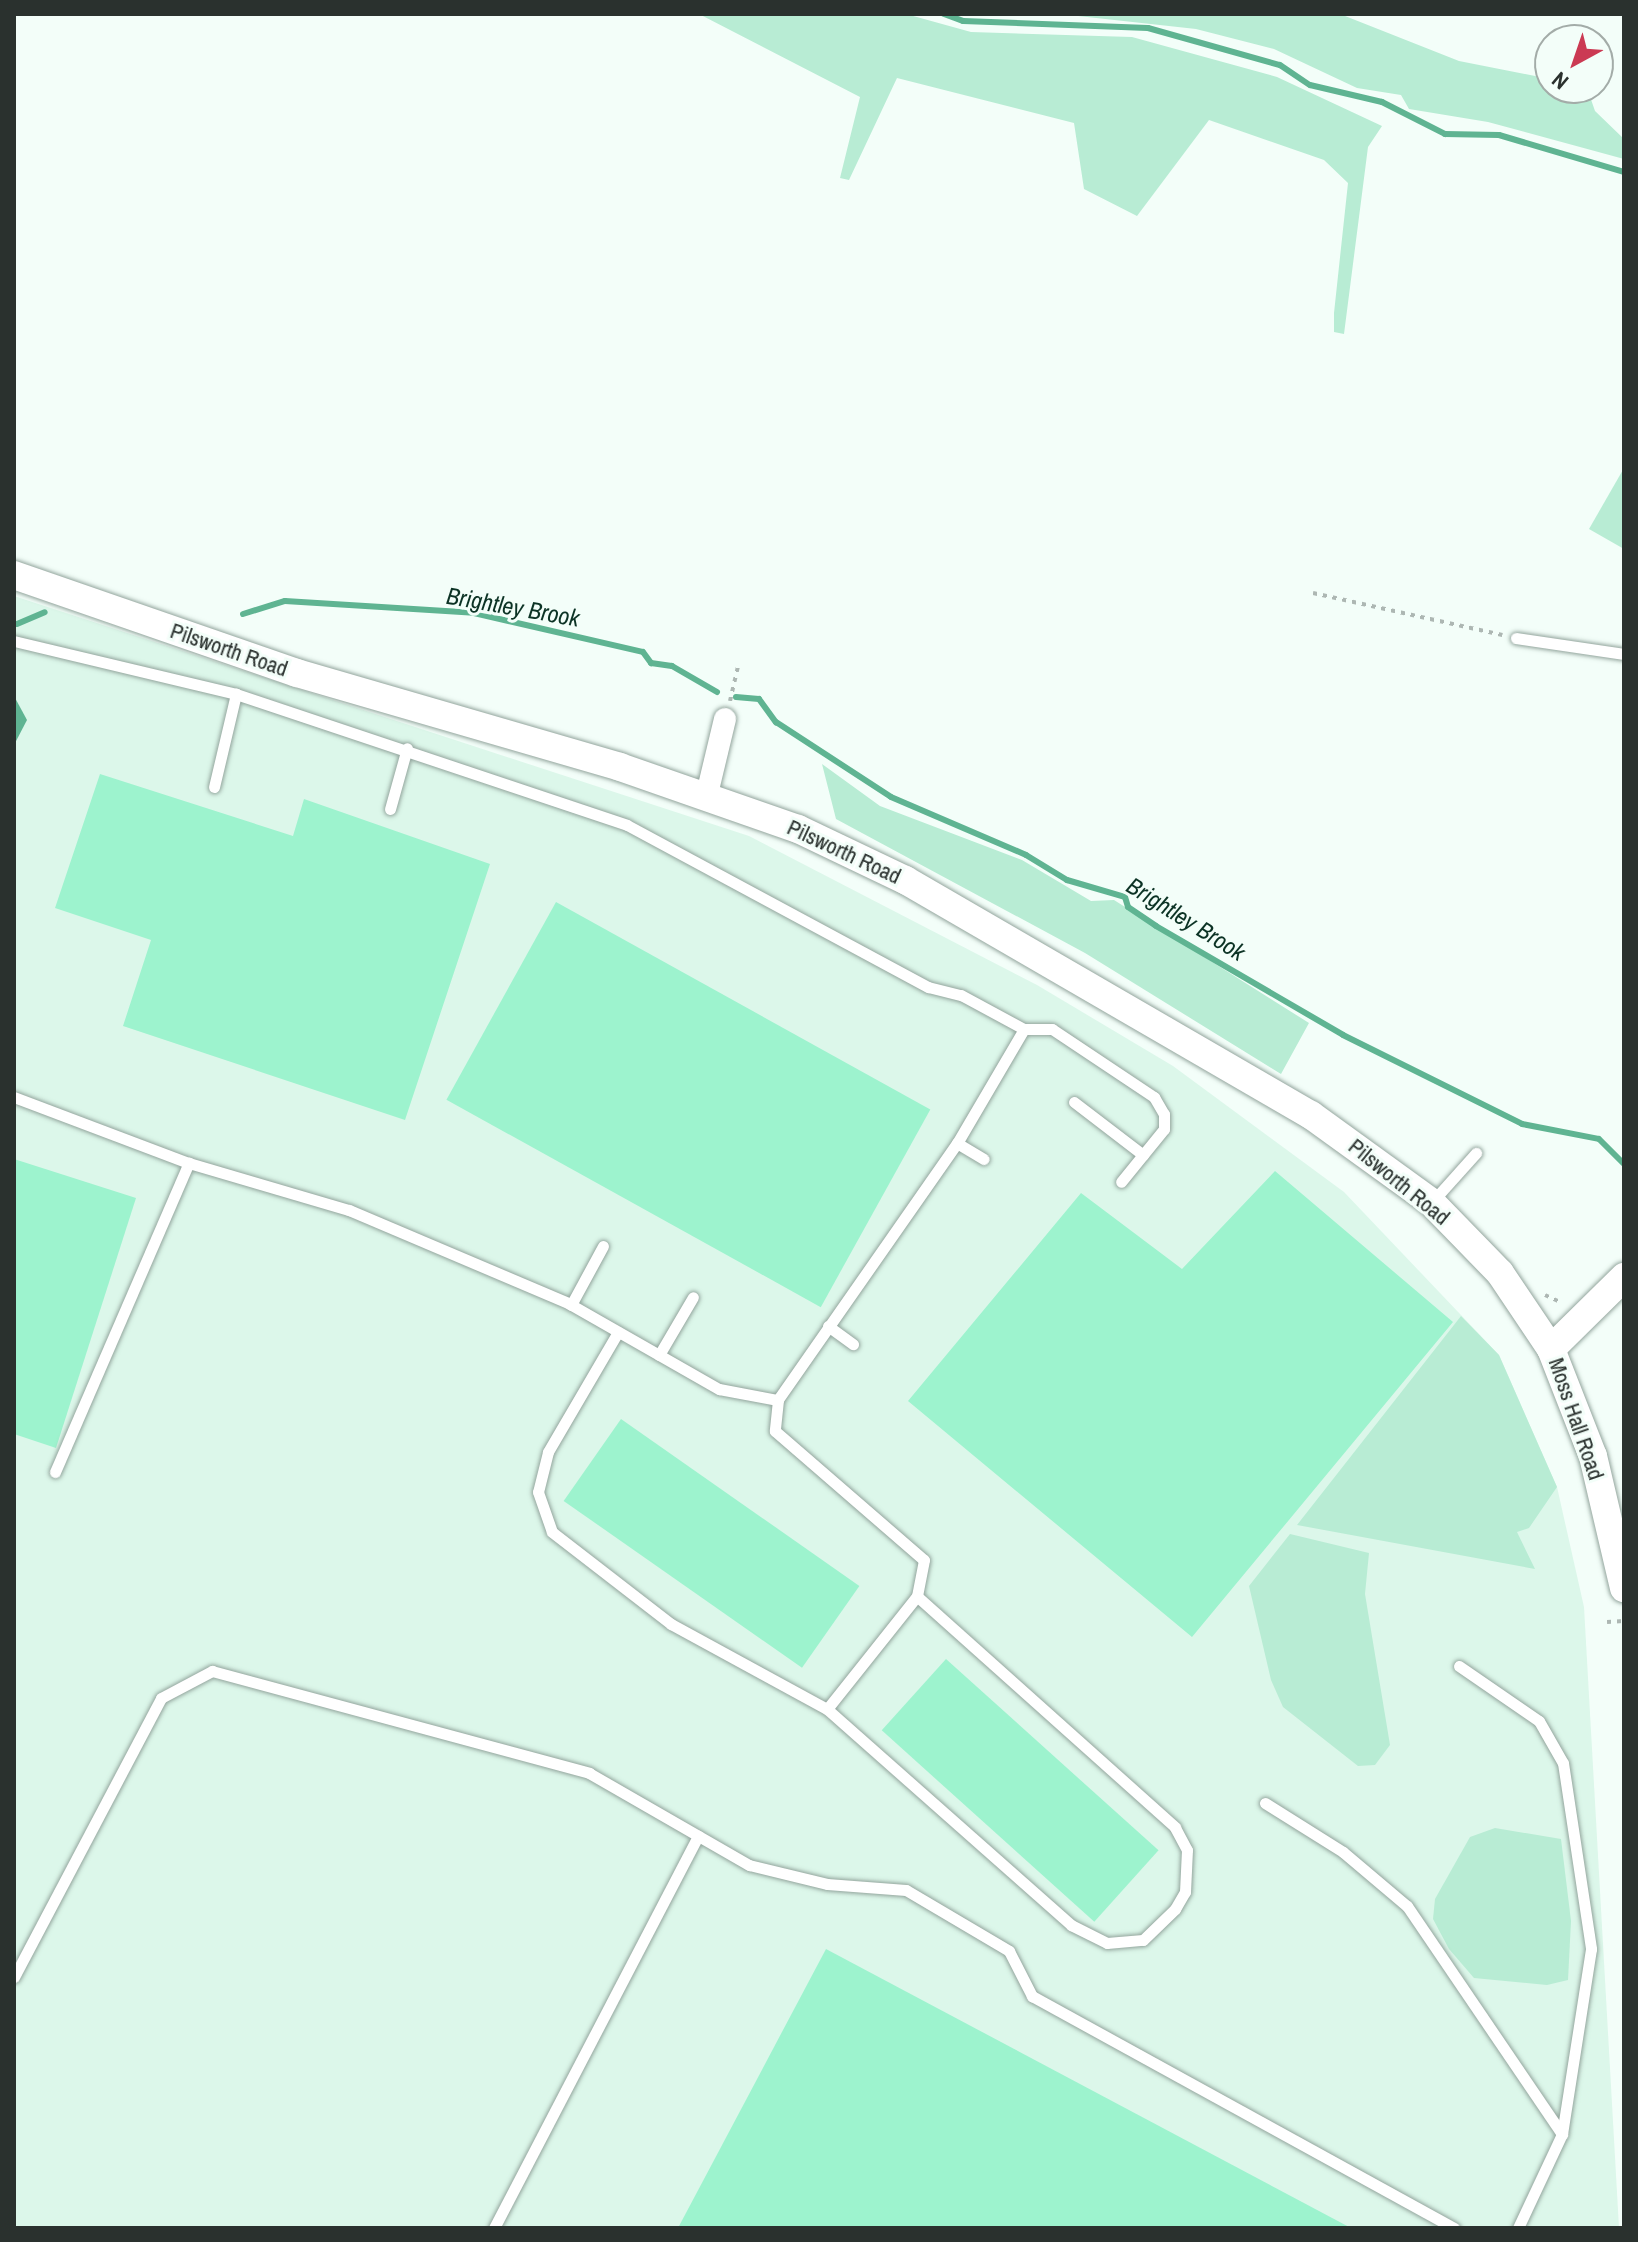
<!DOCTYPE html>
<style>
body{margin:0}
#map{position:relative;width:1638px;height:2242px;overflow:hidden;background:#f3fef9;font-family:"Archivo Narrow",sans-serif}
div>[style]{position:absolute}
.built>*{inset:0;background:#dcf7ea}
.green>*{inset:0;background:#b8ecd4}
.water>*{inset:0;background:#5fb492}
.stream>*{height:6px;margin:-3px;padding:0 3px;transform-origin:3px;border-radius:3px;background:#5fb492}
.building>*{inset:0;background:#9df3ce;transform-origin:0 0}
.path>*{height:4px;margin-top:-2px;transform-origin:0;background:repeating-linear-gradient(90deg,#adb7b3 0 4px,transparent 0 10px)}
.roads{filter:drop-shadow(0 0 2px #93a59d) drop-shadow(0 0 2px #93a59d)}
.service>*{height:11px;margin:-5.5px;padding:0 5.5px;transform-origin:5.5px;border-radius:5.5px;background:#fff}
.minor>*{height:22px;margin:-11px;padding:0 11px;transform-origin:11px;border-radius:11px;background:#fff}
.tertiary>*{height:28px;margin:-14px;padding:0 14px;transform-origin:14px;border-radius:14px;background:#fff}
span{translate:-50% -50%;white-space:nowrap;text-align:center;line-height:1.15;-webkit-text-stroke:6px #f3fef9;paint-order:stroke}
.street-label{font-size:22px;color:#2a312e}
.water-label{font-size:24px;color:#0c3325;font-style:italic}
.frame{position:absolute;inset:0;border:16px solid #2a312e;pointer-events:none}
.north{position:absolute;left:1534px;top:24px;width:80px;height:80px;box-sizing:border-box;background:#f3fef9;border:2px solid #a3aca8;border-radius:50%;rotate:220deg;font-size:22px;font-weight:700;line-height:32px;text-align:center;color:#2a312e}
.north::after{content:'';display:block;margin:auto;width:28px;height:36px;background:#cb3a53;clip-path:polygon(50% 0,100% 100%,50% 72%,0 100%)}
</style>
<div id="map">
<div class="built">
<div style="clip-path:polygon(14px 596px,749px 836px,1037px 985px,1173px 1066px,1344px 1192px,1499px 1355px,1557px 1487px,1584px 1607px,1619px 2228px,14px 2228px)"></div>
</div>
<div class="green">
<div style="clip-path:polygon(699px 14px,906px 14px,971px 32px,1132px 37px,1277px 77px,1382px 126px,1368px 147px,1344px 334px,1334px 332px,1334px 313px,1348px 183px,1324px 160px,1209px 120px,1137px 216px,1084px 189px,1074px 123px,897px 78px,849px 180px,840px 178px,860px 97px)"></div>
<div style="clip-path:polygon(1060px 14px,1340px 14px,1459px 61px,1545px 78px,1550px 70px,1550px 88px,1587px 88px,1595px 111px,1624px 139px,1624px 159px,1488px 122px,1409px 109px,1401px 95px,1357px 88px,1274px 49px,1196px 29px)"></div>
<div style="clip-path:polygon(1624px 468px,1624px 549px,1589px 529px)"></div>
<div style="clip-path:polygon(822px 764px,880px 806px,1022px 860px,1091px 901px,1114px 900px,1309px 1023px,1281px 1074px,1085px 953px,836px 819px)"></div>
<div style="clip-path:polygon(1461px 1316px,1499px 1355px,1557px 1487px,1529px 1528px,1517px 1532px,1535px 1569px,1297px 1525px)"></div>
<div style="clip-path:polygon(1290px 1534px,1369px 1553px,1365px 1594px,1390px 1745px,1375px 1765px,1358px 1766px,1283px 1707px,1271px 1680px,1249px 1586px)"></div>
<div style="clip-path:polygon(1495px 1828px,1561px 1839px,1571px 1921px,1568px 1980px,1547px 1985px,1474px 1978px,1449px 1949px,1433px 1919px,1435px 1899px,1470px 1837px)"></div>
</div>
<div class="water">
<div style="clip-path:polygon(14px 696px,27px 720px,14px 745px)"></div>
</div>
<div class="stream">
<div style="left:944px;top:14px;width:20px;rotate:20deg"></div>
<div style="left:963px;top:21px;width:185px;rotate:2.2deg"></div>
<div style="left:1148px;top:28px;width:137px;rotate:15.7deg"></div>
<div style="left:1280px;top:65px;width:36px;rotate:34deg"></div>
<div style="left:1310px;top:85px;width:74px;rotate:13.3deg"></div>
<div style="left:1382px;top:102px;width:71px;rotate:26.9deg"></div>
<div style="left:1445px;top:134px;width:54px;rotate:1.1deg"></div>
<div style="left:1499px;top:135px;width:130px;rotate:16.5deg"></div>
<div style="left:243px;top:614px;width:44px;rotate:-17.2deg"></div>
<div style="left:285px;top:601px;width:189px;rotate:3.6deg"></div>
<div style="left:474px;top:613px;width:173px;rotate:13deg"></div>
<div style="left:643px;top:652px;width:14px;rotate:54deg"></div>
<div style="left:651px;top:663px;width:21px;rotate:8deg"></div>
<div style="left:672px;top:666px;width:52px;rotate:30deg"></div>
<div style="left:17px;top:624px;width:30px;rotate:-23deg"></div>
<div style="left:736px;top:697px;width:23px;rotate:5deg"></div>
<div style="left:759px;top:699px;width:29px;rotate:54deg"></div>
<div style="left:776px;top:722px;width:137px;rotate:33.1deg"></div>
<div style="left:891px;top:797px;width:147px;rotate:23.2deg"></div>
<div style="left:1026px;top:855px;width:48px;rotate:31.4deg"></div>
<div style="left:1067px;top:880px;width:60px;rotate:16.3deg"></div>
<div style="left:1125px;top:897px;width:10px;rotate:73deg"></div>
<div style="left:1128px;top:907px;width:34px;rotate:34deg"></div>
<div style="left:1156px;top:926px;width:216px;rotate:30.2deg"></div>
<div style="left:1343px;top:1035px;width:200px;rotate:26.4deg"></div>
<div style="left:1522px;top:1124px;width:78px;rotate:11deg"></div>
<div style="left:1599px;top:1139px;width:35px;rotate:45deg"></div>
</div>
<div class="building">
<div style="clip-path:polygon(100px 774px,293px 836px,304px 799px,490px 864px,405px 1120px,123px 1026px,151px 940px,55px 908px)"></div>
<div style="left:556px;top:902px;width:428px;height:226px;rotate:29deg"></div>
<div style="clip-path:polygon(14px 1159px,136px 1198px,56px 1448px,14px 1434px)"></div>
<div style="clip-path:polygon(1275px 1171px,1453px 1322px,1192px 1637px,908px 1401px,1081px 1193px,1182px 1269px)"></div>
<div style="left:621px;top:1419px;width:291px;height:100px;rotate:35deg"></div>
<div style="left:946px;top:1659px;width:286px;height:96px;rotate:42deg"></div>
<div style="clip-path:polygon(826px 1949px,1351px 2228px,678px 2228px)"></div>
</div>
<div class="path">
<div style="left:1313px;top:593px;width:194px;rotate:12.5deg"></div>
<div style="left:730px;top:701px;width:39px;rotate:-77deg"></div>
<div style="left:1545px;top:1295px;width:19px;rotate:25deg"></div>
<div style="left:1607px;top:1622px;width:17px;rotate:-3deg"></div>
</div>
<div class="roads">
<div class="service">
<div style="left:1516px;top:638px;width:109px;rotate:8.4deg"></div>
<div style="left:14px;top:641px;width:228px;rotate:13.4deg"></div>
<div style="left:236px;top:694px;width:412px;rotate:18.5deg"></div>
<div style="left:627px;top:825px;width:342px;rotate:28.3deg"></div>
<div style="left:928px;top:987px;width:34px;rotate:14deg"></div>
<div style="left:961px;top:995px;width:72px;rotate:28.4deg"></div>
<div style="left:1024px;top:1029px;width:132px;rotate:120.4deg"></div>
<div style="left:957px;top:1143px;width:313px;rotate:124.9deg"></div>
<div style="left:778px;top:1400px;width:31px;rotate:96deg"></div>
<div style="left:775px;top:1431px;width:197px;rotate:40.9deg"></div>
<div style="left:924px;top:1560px;width:37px;rotate:101deg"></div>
<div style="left:917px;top:1596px;width:144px;rotate:128.5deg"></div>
<div style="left:214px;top:787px;width:96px;rotate:-76.7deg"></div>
<div style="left:390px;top:809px;width:63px;rotate:-74.4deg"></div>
<div style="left:1024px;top:1029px;width:28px"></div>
<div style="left:1052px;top:1029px;width:123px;rotate:33.7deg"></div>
<div style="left:1154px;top:1097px;width:20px;rotate:60deg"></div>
<div style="left:1164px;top:1114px;width:15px;rotate:90deg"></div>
<div style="left:1164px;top:1129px;width:68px;rotate:129.1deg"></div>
<div style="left:14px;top:1097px;width:187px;rotate:20.7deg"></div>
<div style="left:189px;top:1163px;width:167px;rotate:16.4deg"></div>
<div style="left:349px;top:1210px;width:238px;rotate:23deg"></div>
<div style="left:568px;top:1303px;width:174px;rotate:29.7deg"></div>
<div style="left:719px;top:1389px;width:60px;rotate:10.6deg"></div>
<div style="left:1074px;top:1102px;width:87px;rotate:37.5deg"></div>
<div style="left:957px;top:1143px;width:31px;rotate:31deg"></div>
<div style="left:1432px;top:1202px;width:66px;rotate:-48.1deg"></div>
<div style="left:571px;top:1305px;width:67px;rotate:-61.5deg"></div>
<div style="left:828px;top:1326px;width:31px;rotate:36deg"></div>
<div style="left:618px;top:1332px;width:139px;rotate:120.3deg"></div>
<div style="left:548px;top:1452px;width:41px;rotate:104deg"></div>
<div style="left:538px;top:1492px;width:42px;rotate:70.7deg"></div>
<div style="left:552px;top:1532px;width:150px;rotate:37.7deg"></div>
<div style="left:671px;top:1624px;width:178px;rotate:28.6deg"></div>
<div style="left:827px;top:1709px;width:326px;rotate:41.5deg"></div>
<div style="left:1071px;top:1925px;width:40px;rotate:26.6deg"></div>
<div style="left:1107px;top:1943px;width:36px;rotate:-5deg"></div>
<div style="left:1143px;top:1940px;width:45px;rotate:-44.1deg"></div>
<div style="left:1175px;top:1909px;width:20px;rotate:-60deg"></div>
<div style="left:1185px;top:1892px;width:42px;rotate:-87.3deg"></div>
<div style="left:1187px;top:1850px;width:26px;rotate:-118deg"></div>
<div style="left:1175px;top:1827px;width:346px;rotate:-138.2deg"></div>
<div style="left:659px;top:1355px;width:67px;rotate:-59.6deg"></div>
<div style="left:55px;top:1472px;width:337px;rotate:-66.6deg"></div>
<div style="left:1459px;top:1666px;width:97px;rotate:34.5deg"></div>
<div style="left:1539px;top:1721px;width:48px;rotate:60.3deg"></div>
<div style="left:1563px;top:1763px;width:188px;rotate:81.4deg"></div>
<div style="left:1591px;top:1949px;width:187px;rotate:98.9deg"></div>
<div style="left:1562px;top:2134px;width:104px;rotate:115.1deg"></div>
<div style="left:1265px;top:1803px;width:92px;rotate:32.1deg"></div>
<div style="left:1343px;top:1852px;width:84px;rotate:40.2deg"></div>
<div style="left:1407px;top:1906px;width:276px;rotate:55.8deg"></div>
<div style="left:14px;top:1977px;width:315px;rotate:-62.2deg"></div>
<div style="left:161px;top:1698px;width:58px;rotate:-27.9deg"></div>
<div style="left:212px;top:1671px;width:391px;rotate:15.1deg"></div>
<div style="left:589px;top:1773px;width:185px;rotate:29.9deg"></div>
<div style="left:749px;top:1865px;width:80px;rotate:13.7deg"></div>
<div style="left:827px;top:1884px;width:79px;rotate:4.3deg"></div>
<div style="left:906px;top:1890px;width:120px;rotate:30.6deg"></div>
<div style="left:1009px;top:1951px;width:51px;rotate:62.9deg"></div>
<div style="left:1032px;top:1996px;width:482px;rotate:28.8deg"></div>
<div style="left:494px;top:2228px;width:442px;rotate:-62.5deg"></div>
</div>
<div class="minor">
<div style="left:707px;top:794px;width:77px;rotate:-76.5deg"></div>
</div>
<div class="tertiary">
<div style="left:14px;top:575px;width:299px;rotate:19.1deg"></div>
<div style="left:297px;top:673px;width:336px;rotate:16.2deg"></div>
<div style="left:620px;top:767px;width:188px;rotate:19.2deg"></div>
<div style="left:798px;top:829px;width:119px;rotate:25.5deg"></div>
<div style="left:905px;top:880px;width:469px;rotate:30.1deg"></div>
<div style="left:1311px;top:1115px;width:148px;rotate:35.9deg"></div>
<div style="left:1431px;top:1202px;width:99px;rotate:45.8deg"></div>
<div style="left:1500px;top:1273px;width:92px;rotate:56.1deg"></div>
<div style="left:1551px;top:1349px;width:115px;rotate:68.6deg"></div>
<div style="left:1593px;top:1456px;width:136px;rotate:76.8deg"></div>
<div style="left:1551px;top:1349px;width:103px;rotate:-44.6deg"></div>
</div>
</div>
<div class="street-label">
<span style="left:229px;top:650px;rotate:19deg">Pilsworth Road</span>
<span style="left:844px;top:852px;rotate:25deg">Pilsworth Road</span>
<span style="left:1399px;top:1182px;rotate:39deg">Pilsworth Road</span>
<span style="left:1576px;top:1419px;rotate:71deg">Moss Hall Road</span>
</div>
<div class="water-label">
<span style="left:513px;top:607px;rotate:10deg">Brightley Brook</span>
<span style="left:1186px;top:919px;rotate:32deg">Brightley Brook</span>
</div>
<div class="frame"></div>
<div class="north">N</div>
</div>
